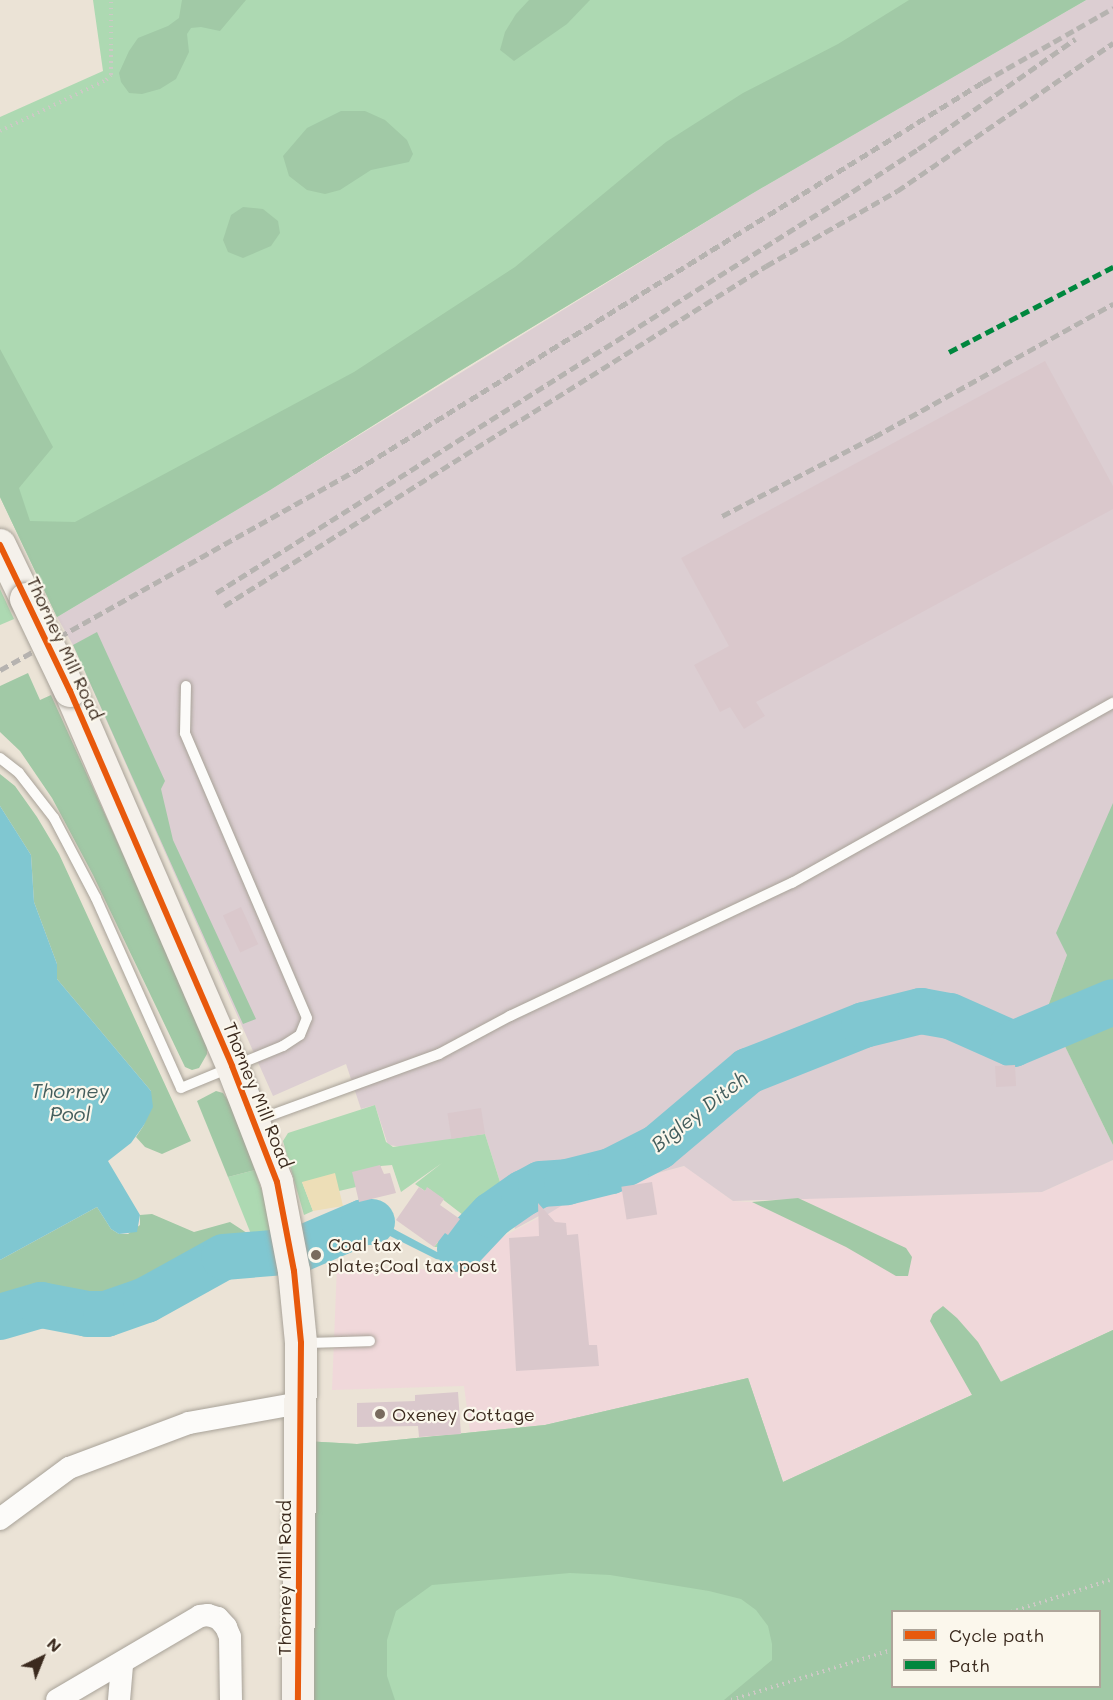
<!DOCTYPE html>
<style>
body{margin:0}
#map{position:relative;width:1113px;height:1700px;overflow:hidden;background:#ebe3d6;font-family:Mali,sans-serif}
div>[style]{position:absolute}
.built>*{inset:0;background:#f0d8da}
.industrial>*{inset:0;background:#dcced2}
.green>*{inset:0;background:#add9b2}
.forest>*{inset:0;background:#a1c9a6}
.sand>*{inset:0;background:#eddeb7}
.water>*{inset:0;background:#80c7d1}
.river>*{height:46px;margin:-23px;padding:0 23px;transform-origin:23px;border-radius:23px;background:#80c7d1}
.building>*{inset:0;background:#dac8cc;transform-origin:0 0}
.path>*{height:4px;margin-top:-2px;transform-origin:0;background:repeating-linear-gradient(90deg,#ccc9c5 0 1.5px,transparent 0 6px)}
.roads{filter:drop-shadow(0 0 2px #a8a298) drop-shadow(0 0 2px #a8a298)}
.lane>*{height:10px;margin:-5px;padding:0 5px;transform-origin:5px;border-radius:5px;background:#fcfbf9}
.street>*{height:22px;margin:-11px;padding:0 11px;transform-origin:11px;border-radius:11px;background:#fcfbf9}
.secondary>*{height:32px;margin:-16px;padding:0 16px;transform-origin:16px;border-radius:16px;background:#f5f1eb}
.rail>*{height:4.5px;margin-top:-2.25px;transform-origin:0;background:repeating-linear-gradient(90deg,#b6b3b0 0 9px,transparent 0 13.5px)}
.bridges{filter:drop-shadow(0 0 2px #a8a298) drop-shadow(0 0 2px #a8a298)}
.secondary-bridge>*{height:32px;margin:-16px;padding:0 16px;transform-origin:16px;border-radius:16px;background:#f5f1eb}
.quiet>*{height:4.5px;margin-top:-2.25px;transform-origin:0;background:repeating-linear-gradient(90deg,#00873e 0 9px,transparent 0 13.5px)}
.cycleway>*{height:6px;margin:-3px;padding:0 3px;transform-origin:3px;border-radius:3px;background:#e8590c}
.dots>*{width:16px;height:16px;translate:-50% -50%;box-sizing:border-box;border:3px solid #fbf7ec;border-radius:50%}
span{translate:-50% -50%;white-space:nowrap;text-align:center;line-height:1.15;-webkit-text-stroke:4.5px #fbf7ec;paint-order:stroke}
.street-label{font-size:18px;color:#3b2a1e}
.poi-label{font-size:18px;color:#3b2a1e}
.left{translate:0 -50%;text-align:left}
.water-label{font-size:20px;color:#435d5c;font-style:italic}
.legend{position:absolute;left:891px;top:1610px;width:210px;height:78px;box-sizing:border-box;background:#fbf7ec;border:2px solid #aea59a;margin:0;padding:8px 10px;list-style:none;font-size:18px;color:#3b2a1e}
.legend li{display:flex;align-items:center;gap:12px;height:30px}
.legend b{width:30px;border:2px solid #aea59a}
.north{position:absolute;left:12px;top:1628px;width:60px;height:60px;-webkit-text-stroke:4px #fbf7ec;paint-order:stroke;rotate:43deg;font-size:16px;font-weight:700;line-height:24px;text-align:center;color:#3b2a1e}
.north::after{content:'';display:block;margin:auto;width:21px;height:27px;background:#3b2a1e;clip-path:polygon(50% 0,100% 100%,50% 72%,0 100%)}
</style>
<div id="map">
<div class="built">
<div style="clip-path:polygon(1113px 1160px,1113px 1330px,783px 1482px,545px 1425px,470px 1432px,464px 1386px,332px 1390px,337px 1265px,441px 1270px,566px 1203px,621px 1183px,685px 1166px,733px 1201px,752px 1202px,798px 1198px,1042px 1192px)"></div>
</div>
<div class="industrial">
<div style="clip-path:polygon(1086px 0,1113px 0,1113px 806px,1067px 955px,1047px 1009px,1113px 1145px,1113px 1160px,1042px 1192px,733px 1201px,684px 1166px,621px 1183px,566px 1203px,548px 1214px,539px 1216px,515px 1229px,485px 1134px,403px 1147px,388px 1145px,375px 1105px,361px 1109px,346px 1064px,273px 1096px,73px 645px,57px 617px,270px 490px,753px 193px)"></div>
</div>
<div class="green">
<div style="clip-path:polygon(93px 0,1086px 0,753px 193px,455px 374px,270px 490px,57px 617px,0 497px,0 117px,103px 71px)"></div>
<div style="clip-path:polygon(0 589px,14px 619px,0 625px)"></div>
<div style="clip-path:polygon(375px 1105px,386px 1142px,393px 1147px,485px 1134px,505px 1198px,489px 1205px,473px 1221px,471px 1229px,453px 1247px,434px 1247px,445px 1233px,449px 1235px,463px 1215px,428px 1188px,425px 1191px,415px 1184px,442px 1163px,401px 1192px,392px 1165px,381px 1166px,356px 1187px,339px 1191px,302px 1182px,313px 1211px,304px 1215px,283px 1141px,288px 1133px)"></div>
<div style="clip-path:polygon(255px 1170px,268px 1210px,275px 1246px,257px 1249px,228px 1177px)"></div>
<div style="clip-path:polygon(evenodd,1113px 1330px,1113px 1700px,307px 1700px,304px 1441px,357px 1444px,545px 1425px,748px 1378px,783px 1482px,1113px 1330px,892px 1612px,1100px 1612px,1100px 1686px,892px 1686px,892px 1612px)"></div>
</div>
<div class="forest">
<div style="clip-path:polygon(182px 0,246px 0,220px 31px,201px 27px,191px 28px,187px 34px,189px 52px,176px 79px,160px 89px,142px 94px,129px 93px,121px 82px,119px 73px,129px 51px,138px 38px,168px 26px,179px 18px)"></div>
<div style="clip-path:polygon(529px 0,590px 0,567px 24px,514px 61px,500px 50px,505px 32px,516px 14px)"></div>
<div style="clip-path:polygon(909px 0,1086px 0,753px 193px,455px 374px,270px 490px,57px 617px,0 497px,0 349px,53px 447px,19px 488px,30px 521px,75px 522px,354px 372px,515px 267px,666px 142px,743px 93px,838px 44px)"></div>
<div style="clip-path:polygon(341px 111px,365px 111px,385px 120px,407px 140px,413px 154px,409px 162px,371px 170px,340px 190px,325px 194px,307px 190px,289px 176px,283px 156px,307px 128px)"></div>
<div style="clip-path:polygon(243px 207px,263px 209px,278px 221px,280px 233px,271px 246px,243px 258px,228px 252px,223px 240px,231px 215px)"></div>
<div style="clip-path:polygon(97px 632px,165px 781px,161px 789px,173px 840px,256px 1019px,243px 1024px,73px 645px)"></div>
<div style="clip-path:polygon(28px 673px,40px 700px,51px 695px,207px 1040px,207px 1054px,199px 1068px,192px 1070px,185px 1067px,93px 875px,52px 798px,20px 751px,0 732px,0 686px)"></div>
<div style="clip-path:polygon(0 774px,15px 786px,37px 817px,59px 854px,191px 1141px,162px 1154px,145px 1147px,136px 1137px,144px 1125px,151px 1091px,57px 979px,57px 964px,34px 902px,31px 855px,0 806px)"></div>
<div style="clip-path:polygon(1113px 803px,1113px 983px,1047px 1009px,1067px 955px,1056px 933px)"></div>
<div style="clip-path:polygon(1113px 1010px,1113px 1145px,1058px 1032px)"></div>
<div style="clip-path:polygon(216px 1091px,223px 1093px,231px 1105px,255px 1170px,228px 1177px,197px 1101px)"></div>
<div style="clip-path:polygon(798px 1198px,906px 1248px,912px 1257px,908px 1276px,896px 1276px,846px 1247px,752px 1202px)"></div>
<div style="clip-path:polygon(97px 1207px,111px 1229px,119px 1234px,128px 1234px,140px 1225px,140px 1215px,152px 1214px,194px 1232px,230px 1222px,250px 1235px,257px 1249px,217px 1251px,189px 1271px,145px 1295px,108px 1306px,85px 1309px,50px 1300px,25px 1302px,0 1325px,0 1260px)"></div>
<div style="clip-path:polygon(evenodd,943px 1306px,957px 1318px,978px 1342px,1001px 1382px,1113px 1330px,1113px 1700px,724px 1700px,772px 1660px,772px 1644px,768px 1626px,756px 1610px,741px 1599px,709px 1591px,610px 1575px,570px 1573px,432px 1585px,396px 1611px,387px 1640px,387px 1676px,395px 1700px,307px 1700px,304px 1441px,357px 1444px,545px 1425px,748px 1378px,783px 1482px,972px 1395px,930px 1321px,933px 1314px,943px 1306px,892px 1612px,1100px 1612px,1100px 1686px,892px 1686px,892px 1612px)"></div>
</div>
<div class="sand">
<div style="clip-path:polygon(335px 1173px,343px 1206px,313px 1211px,302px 1182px)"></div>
</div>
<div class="water">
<div style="clip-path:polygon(0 806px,31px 855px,34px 902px,57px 964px,57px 979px,151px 1091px,153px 1107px,144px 1125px,131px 1143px,108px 1161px,140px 1215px,137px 1232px,119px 1234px,111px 1229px,97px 1207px,0 1260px)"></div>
<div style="clip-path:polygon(505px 1198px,509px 1210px,447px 1261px,436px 1259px,378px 1230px,362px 1229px,339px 1240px,321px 1244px,313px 1250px,310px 1234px,375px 1219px,437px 1252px,446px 1251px,471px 1229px,476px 1215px,489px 1204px)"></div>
</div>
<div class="river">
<div style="left:460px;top:1249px;width:47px;rotate:-46.7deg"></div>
<div style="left:492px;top:1215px;width:39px;rotate:-35deg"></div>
<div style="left:524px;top:1193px;width:19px;rotate:-28deg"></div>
<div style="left:541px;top:1184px;width:26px;rotate:-4deg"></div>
<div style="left:567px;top:1182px;width:45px;rotate:-14deg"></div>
<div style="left:611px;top:1171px;width:53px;rotate:-27.1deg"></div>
<div style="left:658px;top:1147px;width:118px;rotate:-40.2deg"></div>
<div style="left:748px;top:1071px;width:125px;rotate:-21.6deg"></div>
<div style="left:864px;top:1025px;width:59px;rotate:-13.8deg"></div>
<div style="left:921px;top:1011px;width:29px;rotate:10deg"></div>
<div style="left:950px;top:1016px;width:69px;rotate:24deg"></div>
<div style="left:1013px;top:1044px;width:108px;rotate:-22.8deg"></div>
<div style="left:0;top:1317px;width:43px;rotate:-16.3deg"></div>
<div style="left:41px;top:1305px;width:48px;rotate:10.8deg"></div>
<div style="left:88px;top:1314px;width:18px"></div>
<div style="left:106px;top:1314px;width:42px;rotate:-19.3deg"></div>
<div style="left:146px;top:1300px;width:89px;rotate:-28.9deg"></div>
<div style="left:224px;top:1257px;width:72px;rotate:-4.8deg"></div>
<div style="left:296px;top:1251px;width:74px;rotate:-23.1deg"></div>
<div style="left:364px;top:1222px;width:8px"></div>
</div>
<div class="building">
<div style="clip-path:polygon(1045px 361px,1113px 486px,1113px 509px,756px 702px,765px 716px,744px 729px,730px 707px,720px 712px,694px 665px,729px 646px,681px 558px)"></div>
<div style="left:241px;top:907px;width:41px;height:20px;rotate:65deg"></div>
<div style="left:1015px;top:1065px;width:21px;height:20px;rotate:87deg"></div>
<div style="left:481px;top:1108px;width:26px;height:34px;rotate:81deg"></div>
<div style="clip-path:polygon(380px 1165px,384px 1174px,390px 1173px,396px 1193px,359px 1202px,352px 1172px)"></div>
<div style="left:652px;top:1182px;width:33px;height:31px;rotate:81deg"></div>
<div style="clip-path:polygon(419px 1187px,425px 1191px,427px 1187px,444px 1199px,440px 1205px,460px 1219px,448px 1235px,445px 1233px,434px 1247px,396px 1220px)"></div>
<div style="clip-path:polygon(538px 1203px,555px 1222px,566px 1223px,567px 1235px,578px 1234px,589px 1345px,597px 1345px,599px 1366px,516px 1371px,509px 1238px,539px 1236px)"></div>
<div style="clip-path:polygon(458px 1392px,461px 1434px,419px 1437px,418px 1426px,357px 1427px,357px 1403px,415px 1401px,415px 1395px)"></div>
</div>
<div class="path">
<div style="left:0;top:131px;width:118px;rotate:-25.7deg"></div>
<div style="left:106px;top:80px;width:7px;rotate:-45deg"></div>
<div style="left:111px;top:75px;width:75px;rotate:-90deg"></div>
<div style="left:1011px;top:1612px;width:107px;rotate:-17.9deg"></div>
<div style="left:731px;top:1700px;width:169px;rotate:-17.3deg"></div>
</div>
<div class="roads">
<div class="lane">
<div style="left:0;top:758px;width:24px;rotate:38deg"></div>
<div style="left:19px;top:773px;width:57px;rotate:52.1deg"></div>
<div style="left:54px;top:818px;width:90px;rotate:62.3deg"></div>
<div style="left:96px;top:898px;width:208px;rotate:65.9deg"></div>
<div style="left:181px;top:1088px;width:110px;rotate:-22.4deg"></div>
<div style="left:283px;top:1046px;width:20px;rotate:-33deg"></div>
<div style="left:300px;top:1035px;width:18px;rotate:-68deg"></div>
<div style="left:307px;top:1018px;width:310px;rotate:-113.2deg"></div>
<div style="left:185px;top:733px;width:47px;rotate:-88.8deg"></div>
<div style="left:255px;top:1121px;width:196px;rotate:-20deg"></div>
<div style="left:439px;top:1054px;width:81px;rotate:-28.2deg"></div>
<div style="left:510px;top:1016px;width:312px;rotate:-25.3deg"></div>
<div style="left:792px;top:883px;width:368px;rotate:-29.3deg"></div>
<div style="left:304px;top:1343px;width:66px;rotate:-1.7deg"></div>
</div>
<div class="street">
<div style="left:0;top:1519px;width:86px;rotate:-36.5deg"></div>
<div style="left:69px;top:1468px;width:128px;rotate:-20.6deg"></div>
<div style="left:189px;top:1423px;width:113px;rotate:-10.2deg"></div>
<div style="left:57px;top:1700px;width:166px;rotate:-30.4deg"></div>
<div style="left:200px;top:1616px;width:8px;rotate:-7deg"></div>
<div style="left:208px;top:1615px;width:10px;rotate:17deg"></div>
<div style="left:218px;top:1618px;width:12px;rotate:48deg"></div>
<div style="left:226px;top:1627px;width:11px;rotate:68deg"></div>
<div style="left:230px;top:1637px;width:63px;rotate:89.1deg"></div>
<div style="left:119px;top:1700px;width:36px;rotate:-85deg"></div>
</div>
<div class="secondary">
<div style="left:0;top:545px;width:60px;rotate:64.3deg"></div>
<div style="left:70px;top:691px;width:408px;rotate:66.6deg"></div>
<div style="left:232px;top:1066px;width:124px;rotate:68.8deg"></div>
<div style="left:277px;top:1182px;width:91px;rotate:79.2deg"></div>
<div style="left:294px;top:1271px;width:72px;rotate:84.4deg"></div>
<div style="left:301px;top:1343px;width:357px;rotate:90.5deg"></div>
</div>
</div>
<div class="rail">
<div style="left:722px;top:516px;width:171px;rotate:-27.5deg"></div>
<div style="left:874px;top:437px;width:274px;rotate:-29.1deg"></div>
<div style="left:216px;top:593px;width:739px;rotate:-32.23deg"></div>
<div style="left:841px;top:199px;width:92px;rotate:-33deg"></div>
<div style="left:918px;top:149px;width:192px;rotate:-35deg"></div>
<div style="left:224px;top:606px;width:640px;rotate:-32.1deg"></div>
<div style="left:766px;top:266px;width:151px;rotate:-29.8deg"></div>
<div style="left:897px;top:191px;width:262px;rotate:-34.4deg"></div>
<div style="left:0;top:670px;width:407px;rotate:-29.3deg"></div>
<div style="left:355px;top:471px;width:739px;rotate:-31.78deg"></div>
<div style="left:983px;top:82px;width:150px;rotate:-29.6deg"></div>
</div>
<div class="bridges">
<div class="secondary-bridge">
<div style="left:26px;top:599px;width:102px;rotate:64.4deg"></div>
</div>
</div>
<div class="quiet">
<div style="left:949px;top:352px;width:185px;rotate:-27.4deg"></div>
</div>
<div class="cycleway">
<div style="left:0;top:545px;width:162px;rotate:64.4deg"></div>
<div style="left:70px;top:691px;width:408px;rotate:66.6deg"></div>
<div style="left:232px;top:1066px;width:124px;rotate:68.8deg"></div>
<div style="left:277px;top:1182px;width:91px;rotate:79.2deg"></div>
<div style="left:294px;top:1271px;width:72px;rotate:84.4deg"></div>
<div style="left:301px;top:1343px;width:357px;rotate:90.5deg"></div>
</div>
<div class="dots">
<div style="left:316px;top:1255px;background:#796b5e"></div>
<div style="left:380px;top:1414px;background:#796b5e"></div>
</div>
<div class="street-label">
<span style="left:65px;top:648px;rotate:65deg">Thorney Mill Road</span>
<span style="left:258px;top:1095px;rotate:68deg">Thorney Mill Road</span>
<span style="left:284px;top:1578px;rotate:-90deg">Thorney Mill Road</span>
</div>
<div class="poi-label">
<span class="left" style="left:328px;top:1255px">Coal tax<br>plate;Coal tax post</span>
<span class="left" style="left:392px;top:1414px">Oxeney Cottage</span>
</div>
<div class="water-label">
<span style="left:70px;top:1102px">Thorney<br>Pool</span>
<span style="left:699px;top:1111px;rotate:-38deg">Bigley Ditch</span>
</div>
<ul class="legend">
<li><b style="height:8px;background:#e8590c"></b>Cycle path</li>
<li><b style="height:8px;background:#00873e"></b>Path</li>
</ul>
<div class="north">N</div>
</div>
